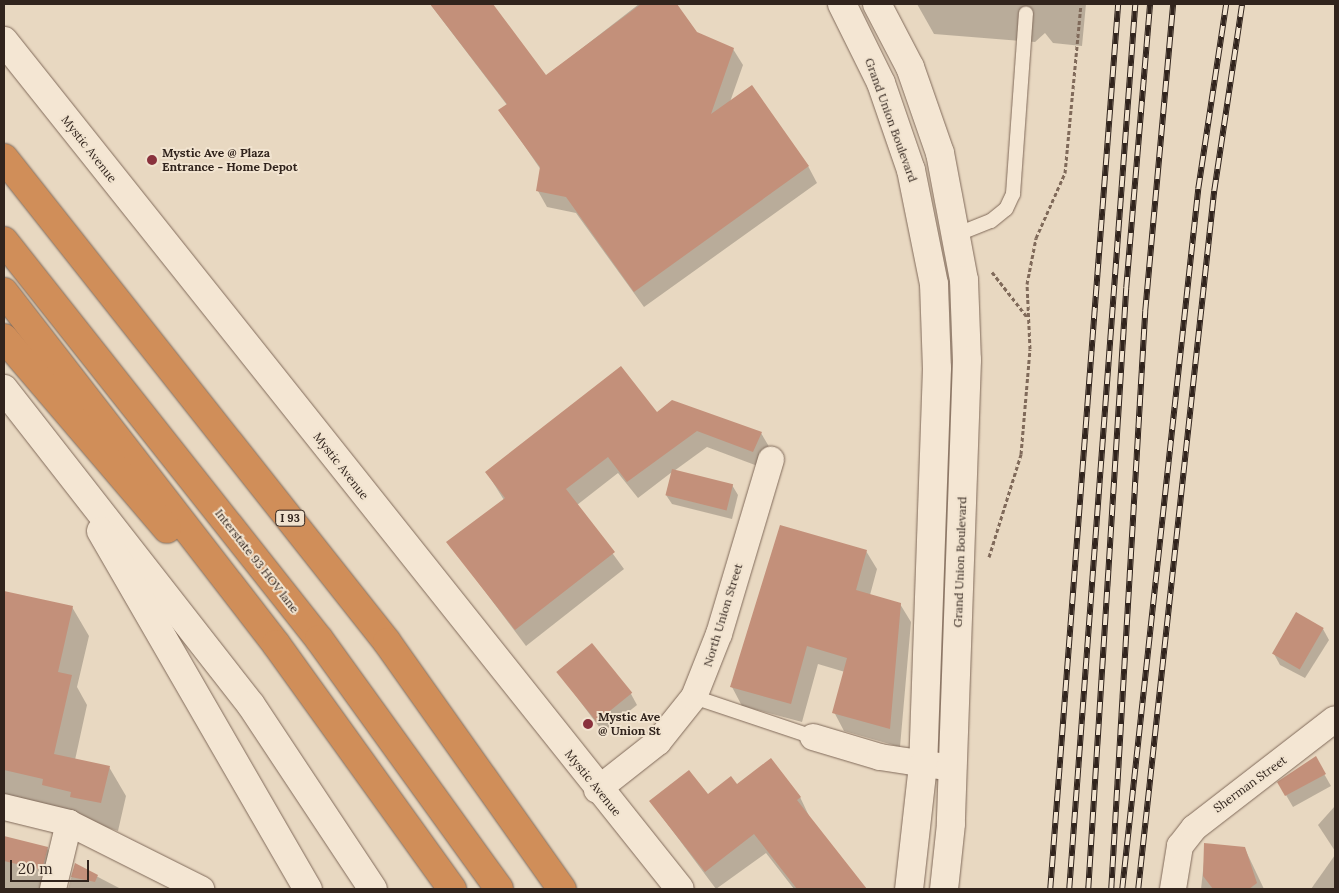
<!DOCTYPE html>
<style>
body{margin:0}
#map{position:relative;width:1339px;height:893px;overflow:hidden;background:#e8d8c1;font-family:Lora,serif}
div>[style]{position:absolute}
.shadow>*{inset:0;background:#0003}
.building>*{inset:0;background:#c3907a;transform-origin:0 0}
.path>*{height:3px;margin-top:-1.5px;transform-origin:0;background:repeating-linear-gradient(90deg,#806a5a 0 4px,transparent 0 6.5px)}
.roads{filter:drop-shadow(0 0 1px #806a5a) drop-shadow(0 0 1px #806a5a)}
.service>*{height:14px;margin:-7px;padding:0 7px;transform-origin:7px;border-radius:7px;background:#f4e6d3}
.minor>*{height:26px;margin:-13px;padding:0 13px;transform-origin:13px;border-radius:13px;background:#f4e6d3}
.tertiary>*{height:28px;margin:-14px;padding:0 14px;transform-origin:14px;border-radius:14px;background:#f4e6d3}
.secondary>*{height:28px;margin:-14px;padding:0 14px;transform-origin:14px;border-radius:14px;background:#f4e6d3}
.motorway>*{height:28px;margin:-14px;padding:0 14px;transform-origin:14px;border-radius:14px;background:#d08e59}
.rail>*{height:5.5px;margin-top:-2.75px;transform-origin:0;background:repeating-linear-gradient(90deg,#f1e3cf 0 11px,#31241d 0 22px);box-sizing:border-box;border-block:1px solid #31241d}
.dots>*{width:14px;height:14px;translate:-50% -50%;box-sizing:border-box;border:2px solid #f1e3cf;border-radius:50%}
span{translate:-50% -50%;white-space:nowrap;text-align:center;line-height:1.15;-webkit-text-stroke:4px #f1e3cf;paint-order:stroke}
.shield-label span{padding:1px 4px;background:#f1e3cf;border:1px solid;border-radius:4px;-webkit-text-stroke-width:0}
.shield-label{font-size:11px;color:#31241d;font-weight:700}
.street-label{font-size:12px;color:#31241d}
.poi-label{font-size:12px;color:#31241d;font-weight:700}
.left{translate:0 -50%;text-align:left}
.frame{position:absolute;inset:0;border:5px solid #31241d;pointer-events:none}
.scale{position:absolute;left:10px;top:860px;width:79px;height:22px;box-sizing:border-box;border:2px solid #31241d;border-top:0;padding-left:6px;font-size:15px;line-height:18px;white-space:nowrap;color:#31241d;-webkit-text-stroke:4px #f1e3cf;paint-order:stroke}
</style>
<div id="map">
<div class="shadow">
<div style="clip-path:polygon(430px 4px,491px 4px,545px 77px,639px 4px,676px 4px,697px 33px,733px 49px,743px 65px,730px 102px,808px 166px,817px 183px,644px 307px,576px 213px,547px 207px,538px 191px,541px 170px,500px 110px,507px 105px)"></div>
<div style="clip-path:polygon(917px 4px,1086px 4px,1082px 46px,1053px 43px,1045px 33px,1035px 42px,934px 34px)"></div>
<div style="clip-path:polygon(657px 414px,761px 433px,771px 450px,763px 468px,707px 447px,674px 471px,732px 485px,738px 495px,732px 519px,672px 504px,666px 495px,672px 472px,638px 498px,618px 473px,577px 505px,624px 569px,526px 646px,448px 542px,504px 500px,487px 473px)"></div>
<div style="clip-path:polygon(866px 551px,877px 569px,870px 595px,900px 604px,911px 622px,900px 747px,844px 731px,834px 712px,845px 672px,818px 664px,802px 722px,742px 706px,732px 687px)"></div>
<div style="clip-path:polygon(7px 593px,72px 607px,89px 636px,77px 687px,87px 705px,75px 760px,109px 767px,126px 796px,118px 831px,4px 795px)"></div>
<div style="clip-path:polygon(1323px 629px,1329px 640px,1305px 678px,1280px 665px,1274px 654px)"></div>
<div style="clip-path:polygon(558px 672px,631px 694px,637px 705px,603px 732px)"></div>
<div style="clip-path:polygon(1315px 758px,1331px 786px,1293px 807px,1279px 783px)"></div>
<div style="clip-path:polygon(737px 786px,800px 797px,810px 818px,865px 889px,794px 889px,766px 853px,716px 889px,651px 802px,708px 796px)"></div>
<div style="clip-path:polygon(1335px 806px,1335px 851px,1318px 825px)"></div>
<div style="clip-path:polygon(4px 838px,47px 848px,62px 874px,58px 889px,4px 889px)"></div>
<div style="clip-path:polygon(1206px 844px,1245px 849px,1264px 889px,1201px 889px)"></div>
<div style="clip-path:polygon(1335px 855px,1335px 889px,1311px 889px)"></div>
<div style="clip-path:polygon(75px 865px,121px 889px,68px 889px)"></div>
</div>
<div class="building">
<div style="clip-path:polygon(430px 4px,493px 4px,546px 75px,641px 4px,677px 4px,697px 32px,734px 48px,711px 114px,752px 85px,809px 166px,634px 292px,566px 197px,536px 191px,540px 167px,498px 110px,507px 104px)"></div>
<div style="clip-path:polygon(621px 366px,657px 412px,672px 400px,762px 432px,753px 452px,697px 431px,627px 482px,608px 457px,566px 489px,615px 552px,515px 630px,446px 542px,505px 498px,485px 472px)"></div>
<div style="left:672px;top:469px;width:63px;height:27px;rotate:14deg"></div>
<div style="clip-path:polygon(780px 525px,867px 550px,856px 590px,901px 603px,890px 729px,832px 713px,847px 658px,807px 646px,791px 704px,730px 687px)"></div>
<div style="clip-path:polygon(4px 591px,73px 606px,58px 672px,72px 675px,54px 754px,110px 766px,101px 803px,70px 797px,71px 792px,42px 785px,43px 779px,4px 770px)"></div>
<div style="left:1296px;top:612px;width:32px;height:48px;rotate:30deg"></div>
<div style="left:592px;top:643px;width:64px;height:46px;rotate:51deg"></div>
<div style="clip-path:polygon(1316px 756px,1326px 774px,1285px 796px,1277px 782px)"></div>
<div style="clip-path:polygon(771px 758px,801px 797px,797px 800px,867px 889px,797px 889px,754px 834px,705px 872px,649px 801px,689px 770px,708px 794px,731px 776px,737px 784px)"></div>
<div style="clip-path:polygon(4px 836px,48px 847px,42px 870px,4px 861px)"></div>
<div style="clip-path:polygon(1204px 843px,1245px 847px,1257px 883px,1249px 889px,1213px 889px,1203px 876px)"></div>
<div style="clip-path:polygon(75px 863px,98px 875px,95px 882px,71px 877px)"></div>
</div>
<div class="path">
<div style="left:992px;top:272px;width:58px;rotate:52deg"></div>
<div style="left:989px;top:557px;width:108px;rotate:-72.7deg"></div>
<div style="left:1021px;top:454px;width:105px;rotate:-85.1deg"></div>
<div style="left:1030px;top:349px;width:65px;rotate:-92.6deg"></div>
<div style="left:1027px;top:284px;width:47px;rotate:-78.9deg"></div>
<div style="left:1036px;top:238px;width:71px;rotate:-66deg"></div>
<div style="left:1065px;top:173px;width:170px;rotate:-84.6deg"></div>
</div>
<div class="roads">
<div class="service">
<div style="left:958px;top:234px;width:35px;rotate:-22deg"></div>
<div style="left:991px;top:221px;width:19px;rotate:-39deg"></div>
<div style="left:1006px;top:209px;width:17px;rotate:-65deg"></div>
<div style="left:1013px;top:194px;width:181px;rotate:-85.9deg"></div>
<div style="left:694px;top:697px;width:126px;rotate:18.6deg"></div>
</div>
<div class="minor">
<div style="left:813px;top:737px;width:70px;rotate:16.6deg"></div>
<div style="left:880px;top:757px;width:74px;rotate:8.6deg"></div>
<div style="left:597px;top:790px;width:78px;rotate:-38.2deg"></div>
<div style="left:658px;top:742px;width:58px;rotate:-51.3deg"></div>
<div style="left:694px;top:697px;width:68px;rotate:-68.4deg"></div>
<div style="left:719px;top:634px;width:182px;rotate:-73.4deg"></div>
<div style="left:4px;top:807px;width:67px;rotate:13.8deg"></div>
<div style="left:69px;top:823px;width:148px;rotate:26.6deg"></div>
<div style="left:53px;top:889px;width:68px;rotate:-76.4deg"></div>
<div style="left:1173px;top:889px;width:44px;rotate:-80.8deg"></div>
<div style="left:1180px;top:846px;width:23px;rotate:-52deg"></div>
<div style="left:1194px;top:828px;width:178px;rotate:-37.7deg"></div>
</div>
<div class="tertiary">
<div style="left:842px;top:4px;width:88px;rotate:63.7deg"></div>
<div style="left:881px;top:83px;width:92px;rotate:71deg"></div>
<div style="left:911px;top:170px;width:116px;rotate:78.6deg"></div>
<div style="left:934px;top:284px;width:84px;rotate:88deg"></div>
<div style="left:937px;top:368px;width:397px;rotate:92deg"></div>
<div style="left:923px;top:765px;width:125px;rotate:96.4deg"></div>
<div style="left:877px;top:4px;width:71px;rotate:62.4deg"></div>
<div style="left:910px;top:67px;width:91px;rotate:70.8deg"></div>
<div style="left:940px;top:153px;width:129px;rotate:79.3deg"></div>
<div style="left:964px;top:280px;width:80px;rotate:87.9deg"></div>
<div style="left:967px;top:360px;width:464px;rotate:92deg"></div>
<div style="left:951px;top:824px;width:65px;rotate:96.1deg"></div>
</div>
<div class="secondary">
<div style="left:4px;top:41px;width:1084px;rotate:51.44deg"></div>
<div style="left:4px;top:389px;width:401px;rotate:52deg"></div>
<div style="left:251px;top:705px;width:221px;rotate:56.5deg"></div>
<div style="left:101px;top:531px;width:414px;rotate:60deg"></div>
</div>
<div class="motorway">
<div style="left:4px;top:158px;width:617px;rotate:51.64deg"></div>
<div style="left:387px;top:642px;width:303px;rotate:54.7deg"></div>
<div style="left:4px;top:241px;width:508px;rotate:51.64deg"></div>
<div style="left:319px;top:639px;width:308px;rotate:54.2deg"></div>
<div style="left:4px;top:292px;width:445px;rotate:52.3deg"></div>
<div style="left:276px;top:644px;width:302px;rotate:54.3deg"></div>
<div style="left:4px;top:338px;width:251px;rotate:49.5deg"></div>
</div>
</div>
<div class="rail">
<div style="left:1050px;top:889px;width:888px;rotate:-85.61deg"></div>
<div style="left:1069px;top:889px;width:887px;rotate:-85.73deg"></div>
<div style="left:1088px;top:889px;width:602px;rotate:-86.38deg"></div>
<div style="left:1126px;top:288px;width:285px;rotate:-85.2deg"></div>
<div style="left:1111px;top:889px;width:579px;rotate:-86.63deg"></div>
<div style="left:1145px;top:311px;width:308px;rotate:-84.8deg"></div>
<div style="left:1122px;top:889px;width:704px;rotate:-83.8deg"></div>
<div style="left:1198px;top:189px;width:187px;rotate:-81.4deg"></div>
<div style="left:1138px;top:889px;width:702px;rotate:-83.79deg"></div>
<div style="left:1214px;top:191px;width:189px;rotate:-81.5deg"></div>
</div>
<div class="dots">
<div style="left:152px;top:160px;background:#89313c"></div>
<div style="left:588px;top:724px;background:#89313c"></div>
</div>
<div class="shield-label">
<span style="left:290px;top:518px">I 93</span>
</div>
<div class="street-label">
<span style="left:891px;top:120px;rotate:70deg">Grand Union Boulevard</span>
<span style="left:89px;top:149px;rotate:52deg">Mystic Avenue</span>
<span style="left:341px;top:466px;rotate:52deg">Mystic Avenue</span>
<span style="left:257px;top:561px;rotate:52deg">Interstate 93 HOV lane</span>
<span style="left:960px;top:562px;rotate:-88deg">Grand Union Boulevard</span>
<span style="left:723px;top:615px;rotate:-73deg">North Union Street</span>
<span style="left:593px;top:783px;rotate:51deg">Mystic Avenue</span>
<span style="left:1250px;top:784px;rotate:-36deg">Sherman Street</span>
</div>
<div class="poi-label">
<span class="left" style="left:162px;top:160px">Mystic Ave @ Plaza<br>Entrance - Home Depot</span>
<span class="left" style="left:598px;top:724px">Mystic Ave<br>@ Union St</span>
</div>
<div class="frame"></div>
<div class="scale">20 m</div>
</div>
